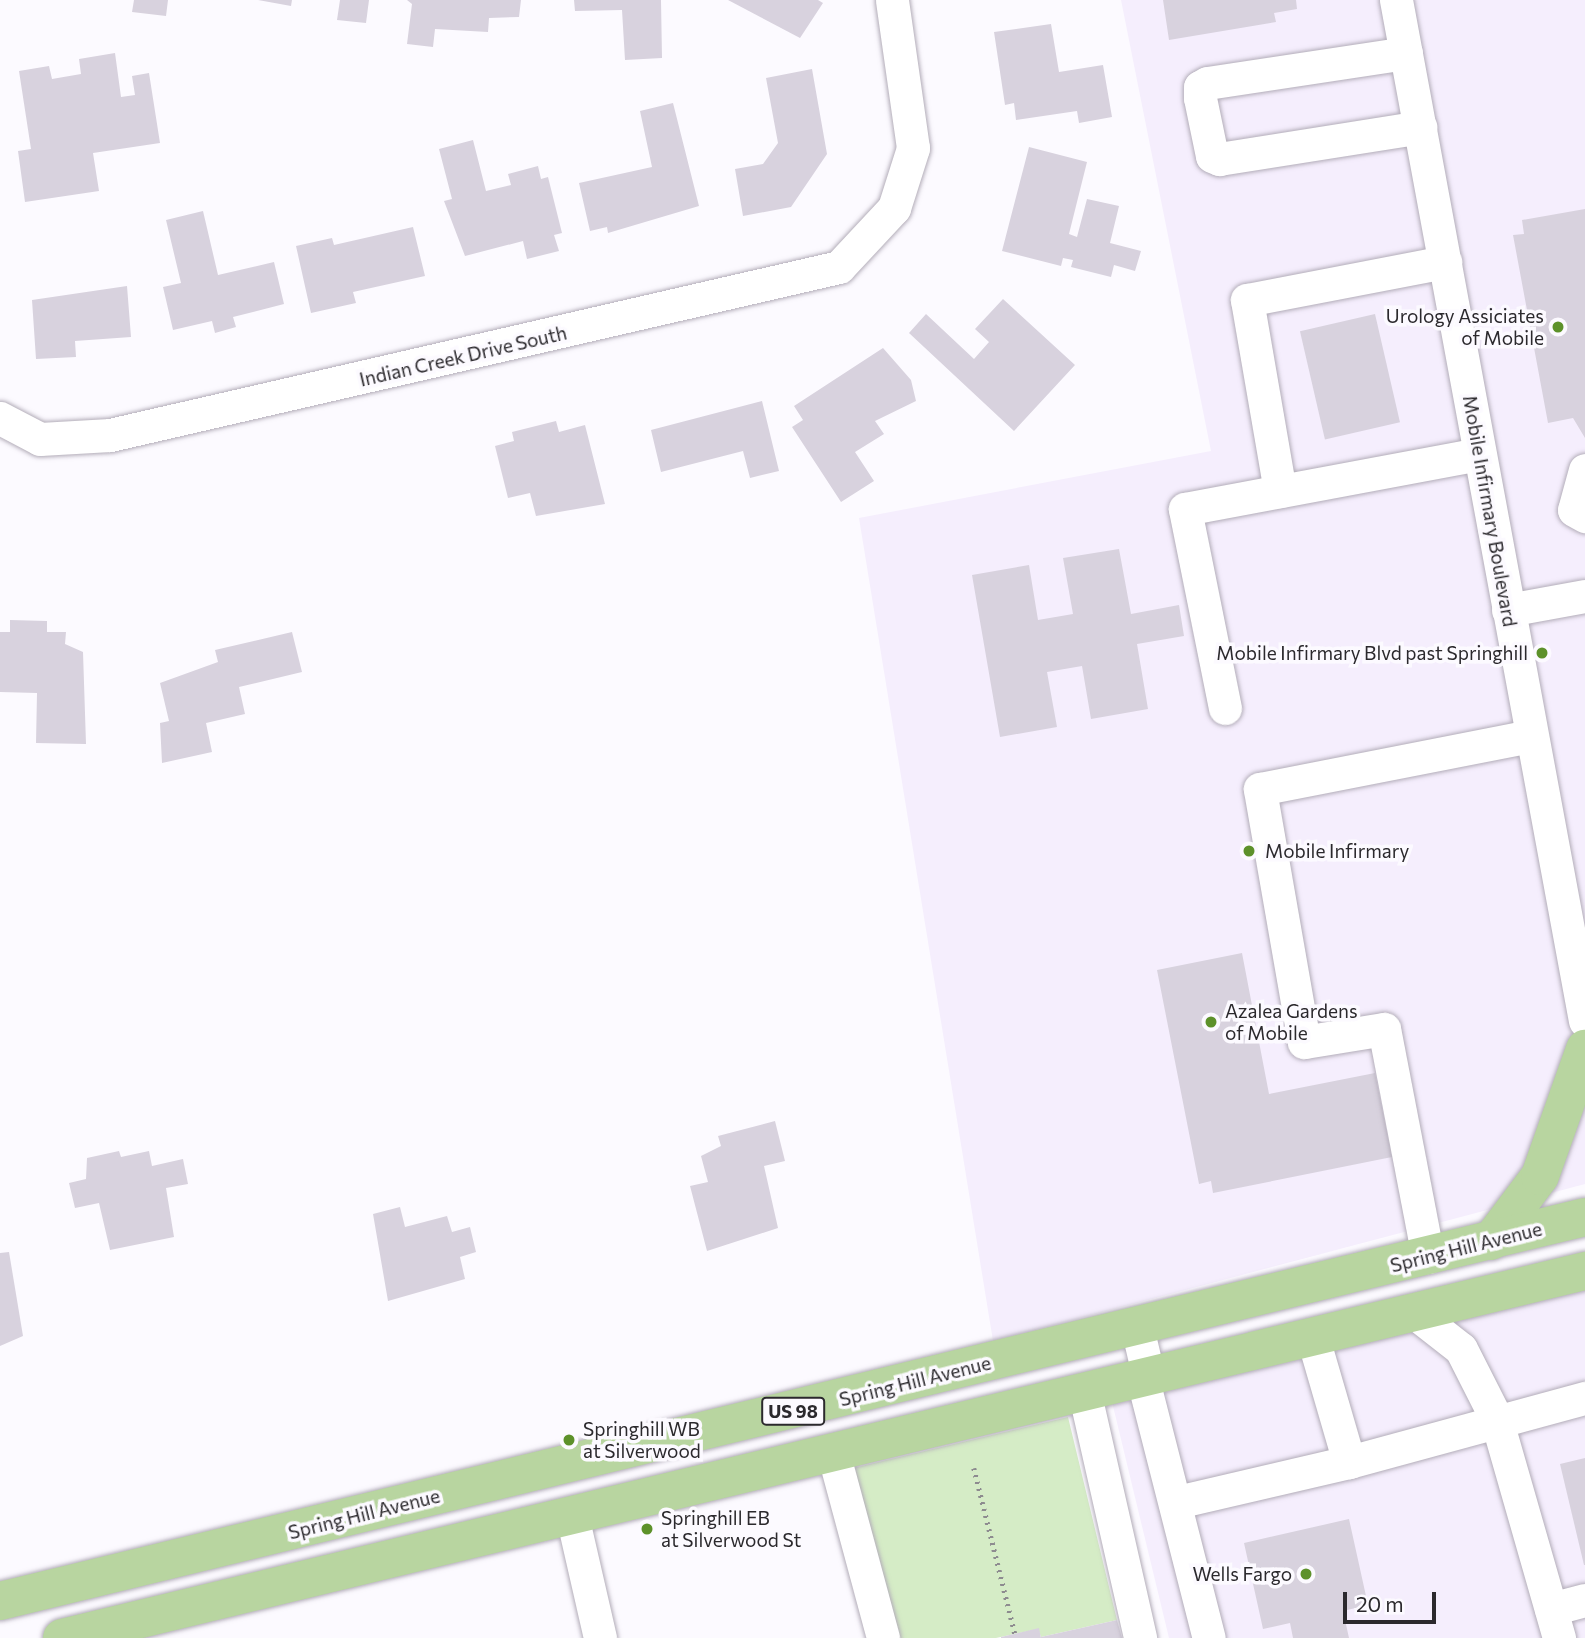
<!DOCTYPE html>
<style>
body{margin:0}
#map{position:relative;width:1585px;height:1638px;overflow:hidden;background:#fcfaff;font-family:Commissioner,sans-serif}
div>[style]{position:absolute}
.built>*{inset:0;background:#f5eefd}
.green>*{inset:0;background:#d5ecc6}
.building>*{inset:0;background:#d8d2de;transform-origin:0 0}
.path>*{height:4.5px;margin-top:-2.25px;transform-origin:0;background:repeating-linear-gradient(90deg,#8d8b8f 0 2px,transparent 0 7px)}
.roads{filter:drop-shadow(0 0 2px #b3adb9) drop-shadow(0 0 2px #b3adb9)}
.minor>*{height:33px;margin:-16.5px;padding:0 16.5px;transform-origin:16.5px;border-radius:16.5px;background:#fff}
.major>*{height:38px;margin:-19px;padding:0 19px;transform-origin:19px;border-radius:19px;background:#b8d5a0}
.dots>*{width:19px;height:19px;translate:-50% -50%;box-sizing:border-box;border:4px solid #fcfaff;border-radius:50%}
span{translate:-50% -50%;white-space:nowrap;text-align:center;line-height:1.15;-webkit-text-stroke:7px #fcfaff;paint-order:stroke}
.shield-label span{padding:2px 5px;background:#fcfaff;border:2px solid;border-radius:5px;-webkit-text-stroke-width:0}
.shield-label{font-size:18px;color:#2b292d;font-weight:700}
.poi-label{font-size:19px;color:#2b292d}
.right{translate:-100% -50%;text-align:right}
.left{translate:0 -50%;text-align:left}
.street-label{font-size:19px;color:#2b292d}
.scale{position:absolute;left:1343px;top:1592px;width:93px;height:32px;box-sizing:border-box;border:4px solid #2b292d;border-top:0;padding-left:9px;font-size:21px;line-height:24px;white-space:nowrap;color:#2b292d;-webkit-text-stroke:5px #fcfaff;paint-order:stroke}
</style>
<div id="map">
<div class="built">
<div style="clip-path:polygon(1121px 0,1585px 0,1585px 1184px,993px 1341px,859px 518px,1211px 451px)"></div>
<div style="clip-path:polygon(1585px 1281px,1585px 1638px,1169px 1638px,1112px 1402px)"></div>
</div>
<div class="green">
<div style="clip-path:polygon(1068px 1417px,1117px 1620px,1041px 1637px,1038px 1629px,996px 1638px,899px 1638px,853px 1468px)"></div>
</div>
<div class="building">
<div style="clip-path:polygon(134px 0,168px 0,166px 16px,132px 12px)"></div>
<div style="clip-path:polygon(258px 0,292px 0,291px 6px)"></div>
<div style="clip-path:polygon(340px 0,369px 0,366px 23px,337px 20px)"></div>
<div style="clip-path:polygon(407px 0,521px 0,519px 17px,489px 18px,488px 32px,435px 29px,433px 47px,407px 44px,412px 4px)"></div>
<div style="clip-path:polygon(574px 0,661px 0,662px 58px,625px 60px,622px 10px,575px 11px)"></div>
<div style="clip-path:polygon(728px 0,818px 0,823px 3px,800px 38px)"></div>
<div style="clip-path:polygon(1163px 0,1296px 0,1297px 9px,1274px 13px,1276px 22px,1169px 40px)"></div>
<div style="clip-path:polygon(1051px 24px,1059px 72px,1103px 65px,1112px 117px,1079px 123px,1077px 111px,1016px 120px,1014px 103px,1005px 105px,994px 32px)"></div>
<div style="clip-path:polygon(115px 53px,121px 97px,135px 95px,132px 76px,149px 73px,160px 143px,93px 153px,99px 191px,25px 202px,18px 151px,31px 149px,19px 71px,49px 66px,52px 79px,81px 74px,79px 59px)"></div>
<div style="clip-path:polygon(812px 69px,827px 154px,791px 207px,743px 216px,735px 169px,763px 164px,778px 143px,766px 78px)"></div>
<div style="clip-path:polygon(673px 103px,699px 206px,608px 233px,607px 227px,590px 231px,579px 183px,652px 167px,640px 111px)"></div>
<div style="clip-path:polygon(473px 140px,486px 191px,511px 185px,508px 174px,538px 166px,541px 179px,548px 177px,562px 233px,554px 235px,559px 251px,527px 259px,523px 241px,465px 256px,444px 201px,452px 199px,439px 149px)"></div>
<div style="clip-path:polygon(1029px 147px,1087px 162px,1069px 234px,1077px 237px,1087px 199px,1119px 206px,1110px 243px,1141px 251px,1135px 271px,1114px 265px,1111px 277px,1071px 267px,1073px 260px,1063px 258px,1061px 266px,1002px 251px)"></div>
<div style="clip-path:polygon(1585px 209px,1585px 438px,1573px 418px,1548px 423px,1513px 235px,1524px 234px,1522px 220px)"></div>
<div style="clip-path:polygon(203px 211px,218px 275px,274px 262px,284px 304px,233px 317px,236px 327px,215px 333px,212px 321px,173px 330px,163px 287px,181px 283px,166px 220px)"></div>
<div style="clip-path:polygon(413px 227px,425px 276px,353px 292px,356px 303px,311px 313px,296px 246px,332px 238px,334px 245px)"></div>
<div style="clip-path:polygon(127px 286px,131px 337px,75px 341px,76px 357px,36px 359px,32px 300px)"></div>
<div style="clip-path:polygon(1003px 299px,1075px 365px,1014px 431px,909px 333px,926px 314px,974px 359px,989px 342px,975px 329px)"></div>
<div style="left:1375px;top:314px;width:111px;height:77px;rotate:77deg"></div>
<div style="clip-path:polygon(883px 348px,911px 380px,916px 401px,875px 421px,884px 434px,855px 452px,874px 481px,841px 502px,792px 427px,803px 420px,794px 406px)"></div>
<div style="clip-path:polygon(762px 401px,779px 471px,750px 478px,743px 451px,661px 472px,651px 430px)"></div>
<div style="clip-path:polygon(556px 421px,559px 432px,585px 425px,605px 504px,536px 516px,530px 493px,508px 498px,495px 446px,514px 441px,512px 432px)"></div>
<div style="clip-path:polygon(1119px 549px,1131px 614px,1179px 605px,1184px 636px,1137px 644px,1148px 709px,1091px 719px,1082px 666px,1047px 672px,1057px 727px,1000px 737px,972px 575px,1029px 565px,1038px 620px,1073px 614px,1063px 558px)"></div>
<div style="clip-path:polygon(10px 620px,47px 621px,47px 632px,66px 632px,65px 644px,83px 652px,86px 744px,36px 743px,37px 693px,0 692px,0 632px,10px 632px)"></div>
<div style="clip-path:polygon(292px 632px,302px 672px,239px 687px,245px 714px,206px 723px,212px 752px,162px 763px,160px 723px,169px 721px,160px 683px,218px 662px,215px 650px)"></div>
<div style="clip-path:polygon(1242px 953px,1269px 1094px,1375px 1073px,1392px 1157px,1213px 1193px,1211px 1181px,1199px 1184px,1157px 970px)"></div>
<div style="clip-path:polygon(775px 1121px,785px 1161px,764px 1166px,778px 1228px,707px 1251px,690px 1186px,708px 1182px,701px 1156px,721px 1146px,718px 1136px)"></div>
<div style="clip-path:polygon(119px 1151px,121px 1157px,149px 1151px,152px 1166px,183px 1159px,188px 1184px,166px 1188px,174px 1237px,110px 1250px,99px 1203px,75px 1208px,69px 1183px,86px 1179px,87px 1158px)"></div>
<div style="clip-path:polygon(400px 1207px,405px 1227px,447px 1216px,452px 1232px,470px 1227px,476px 1252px,460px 1257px,465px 1279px,388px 1301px,373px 1214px)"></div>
<div style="clip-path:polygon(9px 1252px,23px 1336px,0 1346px,0 1253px)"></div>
<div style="clip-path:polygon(1585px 1458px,1585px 1565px,1584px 1565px,1560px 1464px)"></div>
<div style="clip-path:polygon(1349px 1519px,1368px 1605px,1343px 1611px,1349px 1638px,1293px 1638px,1290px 1623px,1263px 1629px,1244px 1543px)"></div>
<div style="clip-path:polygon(1117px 1620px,1122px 1638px,1041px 1638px,1041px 1637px)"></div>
<div style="clip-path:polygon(1039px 1628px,1041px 1638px,1001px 1638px,1001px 1637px)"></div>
</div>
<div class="path">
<div style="left:974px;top:1468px;width:171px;rotate:76.1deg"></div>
</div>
<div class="roads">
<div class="minor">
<div style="left:1396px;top:0;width:1038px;rotate:79.51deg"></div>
<div style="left:1406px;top:53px;width:201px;rotate:171.4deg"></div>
<div style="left:1207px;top:83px;width:8px;rotate:150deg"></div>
<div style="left:1200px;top:87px;width:11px;rotate:90deg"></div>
<div style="left:1200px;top:98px;width:59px;rotate:78.3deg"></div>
<div style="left:1212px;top:156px;width:8px;rotate:23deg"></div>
<div style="left:1219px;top:159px;width:204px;rotate:-9deg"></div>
<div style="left:0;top:418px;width:45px;rotate:27.7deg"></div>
<div style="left:40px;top:439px;width:70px;rotate:-3.3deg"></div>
<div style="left:110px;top:435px;width:748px;rotate:-12.98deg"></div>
<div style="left:839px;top:267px;width:81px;rotate:-47deg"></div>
<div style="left:894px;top:208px;width:63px;rotate:-72.4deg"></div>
<div style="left:913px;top:148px;width:149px;rotate:-98.1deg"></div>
<div style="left:1585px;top:470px;width:41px;rotate:105.4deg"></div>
<div style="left:1574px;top:510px;width:13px;rotate:29deg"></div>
<div style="left:1280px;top:491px;width:194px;rotate:-99.8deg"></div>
<div style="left:1247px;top:300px;width:202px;rotate:-10.9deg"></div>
<div style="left:1508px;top:610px;width:78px;rotate:-10.3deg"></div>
<div style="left:1225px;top:708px;width:203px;rotate:-101.4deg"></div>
<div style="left:1185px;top:509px;width:299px;rotate:-10.6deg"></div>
<div style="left:1428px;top:1257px;width:232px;rotate:-100.9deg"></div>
<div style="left:1384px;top:1029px;width:81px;rotate:170.8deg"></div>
<div style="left:1304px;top:1042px;width:257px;rotate:-99.9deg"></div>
<div style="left:1260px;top:789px;width:276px;rotate:-11.1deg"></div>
<div style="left:1415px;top:1313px;width:58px;rotate:38deg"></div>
<div style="left:1461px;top:1349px;width:77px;rotate:63.1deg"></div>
<div style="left:1496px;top:1418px;width:229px;rotate:74deg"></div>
<div style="left:1137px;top:1327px;width:52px;rotate:76.8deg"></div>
<div style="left:1143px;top:1380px;width:266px;rotate:75.7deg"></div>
<div style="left:1085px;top:1395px;width:249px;rotate:77.2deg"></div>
<div style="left:834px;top:1456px;width:188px;rotate:74.9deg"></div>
<div style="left:1349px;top:1462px;width:245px;rotate:-15.2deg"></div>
<div style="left:1177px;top:1502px;width:177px;rotate:-13.1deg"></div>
<div style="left:1349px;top:1462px;width:129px;rotate:-106.2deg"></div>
<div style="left:573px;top:1520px;width:121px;rotate:77.1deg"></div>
<div style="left:1551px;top:1609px;width:35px;rotate:-15deg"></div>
</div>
<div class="major">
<div style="left:1491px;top:1241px;width:81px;rotate:-53deg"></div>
<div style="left:1540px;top:1176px;width:135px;rotate:-70.5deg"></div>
<div style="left:0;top:1601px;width:1631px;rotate:-13.62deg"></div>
<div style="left:62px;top:1638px;width:1567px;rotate:-13.55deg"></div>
</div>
</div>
<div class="dots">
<div style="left:1558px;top:327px;background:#5d912a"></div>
<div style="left:1542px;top:653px;background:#5d912a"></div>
<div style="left:1249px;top:851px;background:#5d912a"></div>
<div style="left:1211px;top:1022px;background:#5d912a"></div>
<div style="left:569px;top:1440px;background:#5d912a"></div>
<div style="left:647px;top:1529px;background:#5d912a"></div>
<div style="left:1306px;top:1574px;background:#5d912a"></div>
</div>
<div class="shield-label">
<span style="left:793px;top:1411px">US 98</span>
</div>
<div class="poi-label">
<span class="right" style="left:1544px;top:327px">Urology Assiciates<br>of Mobile</span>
<span class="right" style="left:1528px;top:653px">Mobile Infirmary Blvd past Springhill</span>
<span class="left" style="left:1265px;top:851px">Mobile Infirmary</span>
<span class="left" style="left:1225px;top:1022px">Azalea Gardens<br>of Mobile</span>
<span class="left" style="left:583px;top:1440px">Springhill WB<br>at Silverwood</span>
<span class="left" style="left:661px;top:1529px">Springhill EB<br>at Silverwood St</span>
<span class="right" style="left:1292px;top:1574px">Wells Fargo</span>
</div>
<div class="street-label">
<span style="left:463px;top:356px;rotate:-13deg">Indian Creek Drive South</span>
<span style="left:1490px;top:511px;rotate:80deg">Mobile Infirmary Boulevard</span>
<span style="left:1466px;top:1247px;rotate:-14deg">Spring Hill Avenue</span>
<span style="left:915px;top:1381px;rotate:-14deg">Spring Hill Avenue</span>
<span style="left:364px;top:1514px;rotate:-14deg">Spring Hill Avenue</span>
</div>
<div class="scale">20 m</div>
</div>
